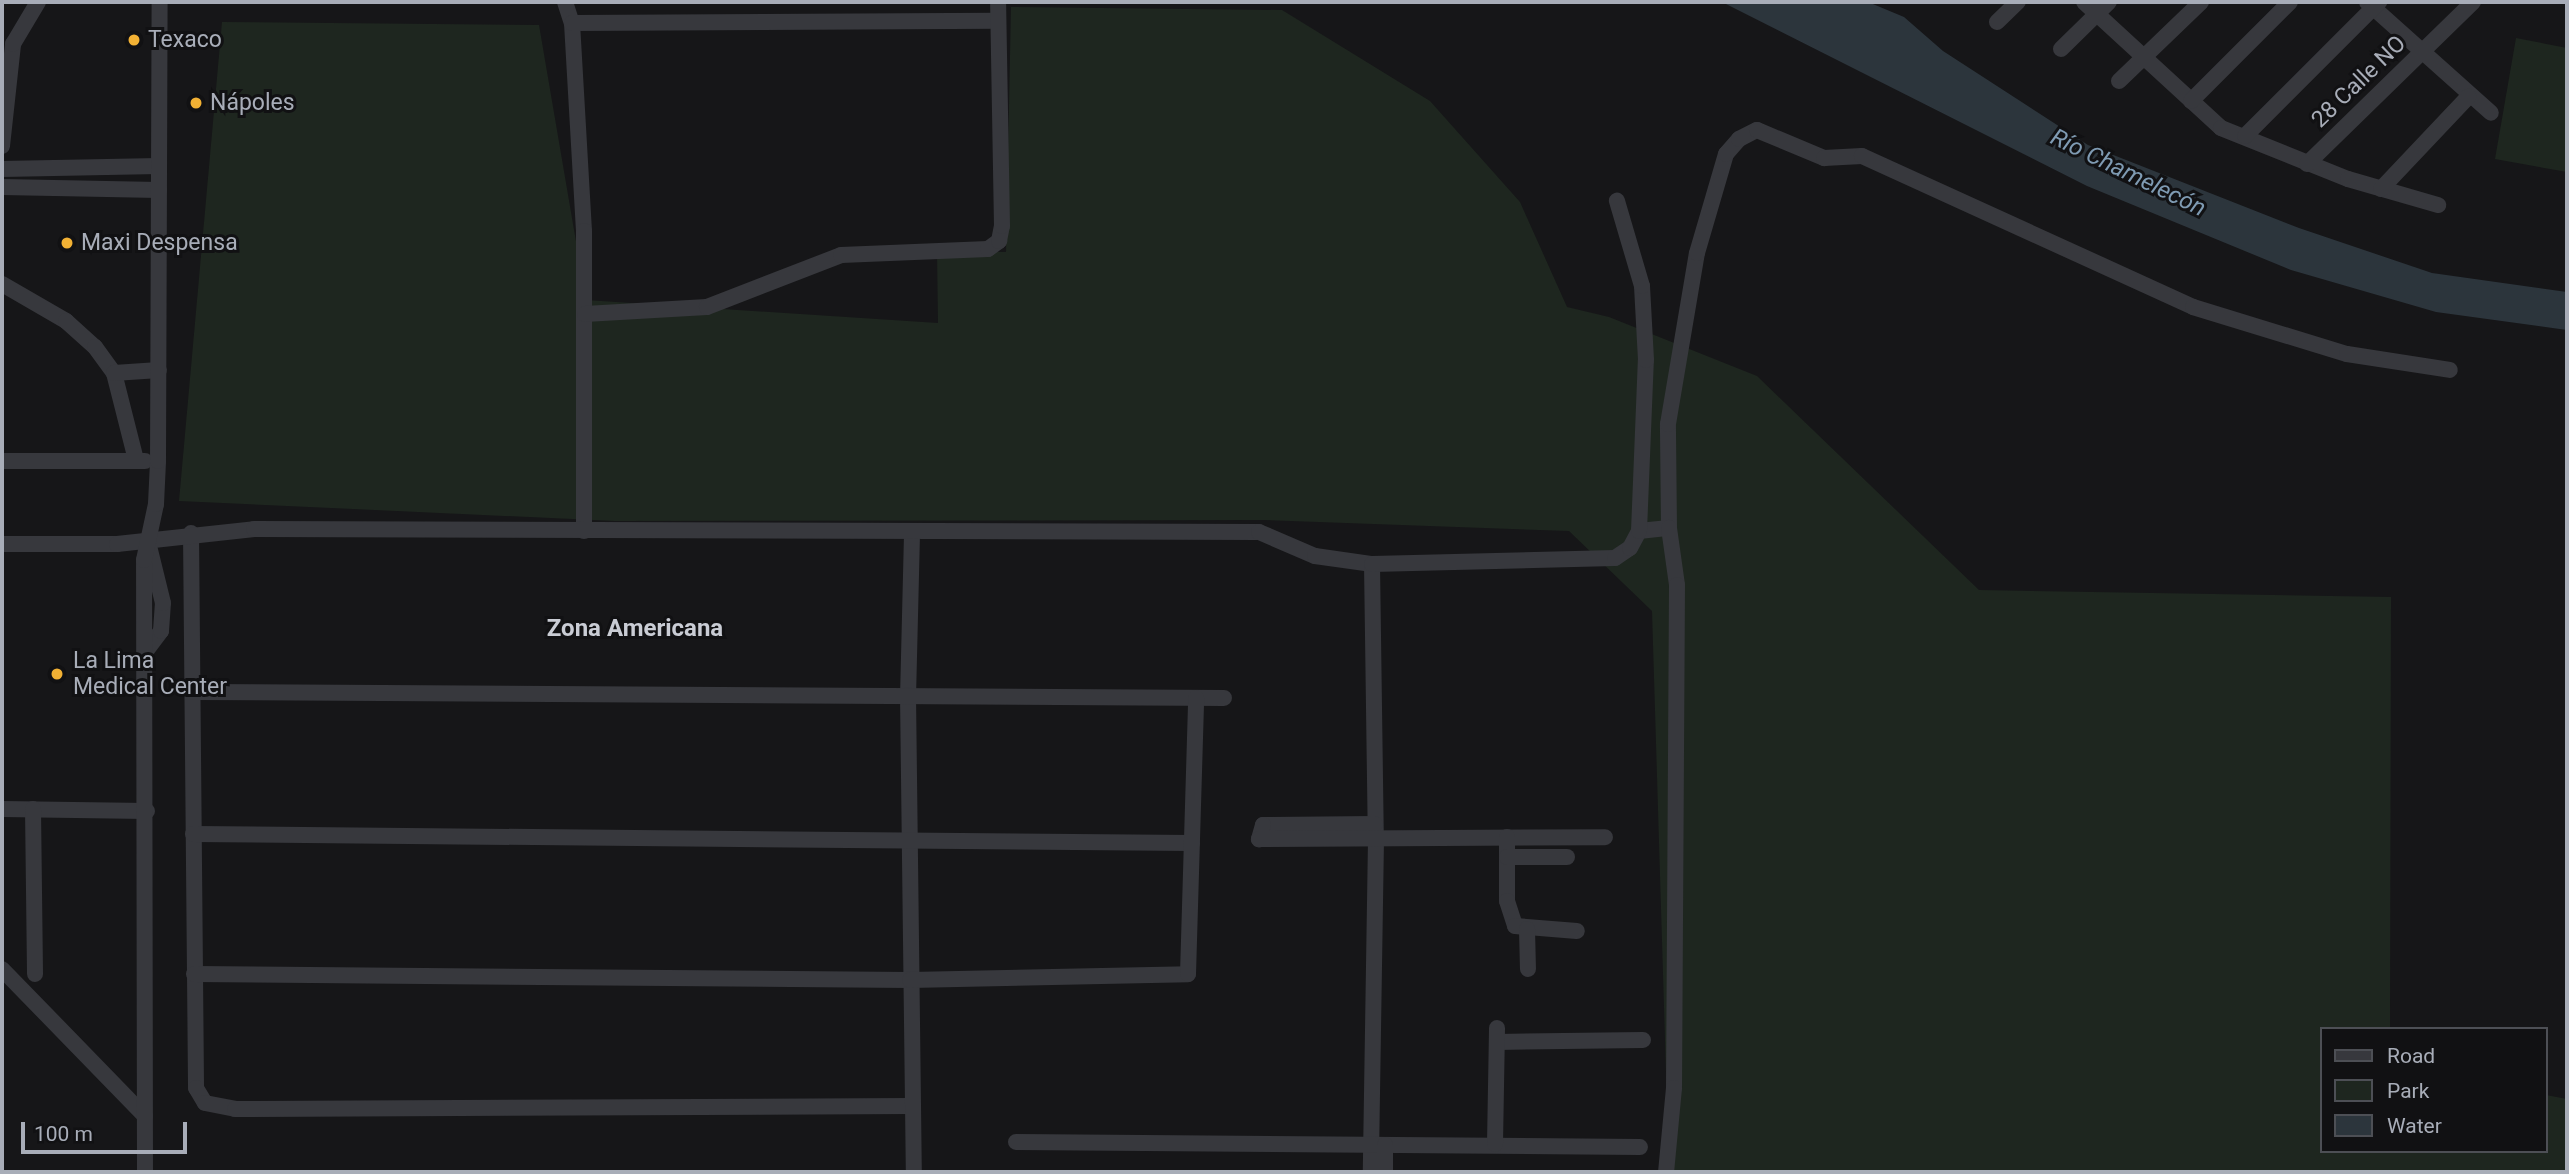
<!DOCTYPE html>
<meta charset="utf-8">
<style>
body{margin:0}
#map{position:relative;width:2569px;height:1174px;overflow:hidden;background:#161618;font-family:Roboto,sans-serif}
div>[style]{position:absolute}
.green>*{inset:0;background:#1e261f}
.water>*{inset:0;background:#2c353c}
.minor>*{height:16px;margin:-8px;padding:0 8px;transform-origin:8px;border-radius:8px;background:#37383d}
.dots>*{width:19px;height:19px;translate:-50% -50%;box-sizing:border-box;border:4px solid #111113;border-radius:50%}
span{translate:-50% -50%;white-space:nowrap;text-align:center;line-height:1.15;-webkit-text-stroke:6px #111113;paint-order:stroke}
.poi-label{font-size:23px;color:#a8adb8}
.left{translate:0 -50%;text-align:left}
.street-label{font-size:23px;color:#a8adb8}
.water-label{font-size:24px;color:#7f9bb3;font-style:italic}
.neighbourhood-label{font-size:24px;color:#c9ccd4;font-weight:700}
.frame{position:absolute;inset:0;border:4px solid #a8adb8;pointer-events:none}
.legend{position:absolute;left:2320px;top:1027px;width:228px;height:126px;box-sizing:border-box;background:#111113;border:2px solid #4d4f55;margin:0;padding:9px 12px;list-style:none;font-size:21px;color:#a8adb8}
.legend li{display:flex;align-items:center;gap:14px;height:35px}
.legend b{width:35px;border:2px solid #4d4f55}
.scale{position:absolute;left:21px;top:1122px;width:166px;height:32px;box-sizing:border-box;border:4px solid #a8adb8;border-top:0;padding-left:9px;font-size:21px;line-height:24px;white-space:nowrap;color:#a8adb8;-webkit-text-stroke:5px #111113;paint-order:stroke}
</style>
<div id="map">
<div class="green">
<div style="clip-path:polygon(1011px 7px,1282px 10px,1430px 101px,1520px 202px,1567px 307px,1609px 317px,1757px 376px,1979px 590px,2391px 597px,2390px 1029px,2322px 1029px,2322px 1151px,2546px 1151px,2546px 1095px,2567px 1099px,2567px 1172px,1669px 1172px,1652px 611px,1569px 531px,1263px 520px,615px 521px,179px 501px,222px 22px,539px 25px,586px 300px,938px 323px,937px 251px,1006px 252px)"></div>
<div style="clip-path:polygon(2516px 38px,2567px 48px,2567px 172px,2495px 159px)"></div>
</div>
<div class="water">
<div style="clip-path:polygon(1722px 2px,1868px 2px,1904px 17px,1943px 51px,2088px 145px,2299px 228px,2432px 273px,2567px 292px,2567px 330px,2436px 312px,2291px 270px,2087px 186px)"></div>
</div>
<div class="minor">
<div style="left:565px;top:2px;width:22px;rotate:72deg"></div>
<div style="left:572px;top:23px;width:208px;rotate:86.7deg"></div>
<div style="left:584px;top:231px;width:300px;rotate:90deg"></div>
<div style="left:2084px;top:2px;width:186px;rotate:42.6deg"></div>
<div style="left:2221px;top:128px;width:137px;rotate:21.9deg"></div>
<div style="left:2348px;top:179px;width:94px;rotate:16.1deg"></div>
<div style="left:2367px;top:2px;width:166px;rotate:41.8deg"></div>
<div style="left:1997px;top:22px;width:29px;rotate:-44deg"></div>
<div style="left:572px;top:23px;width:426px;rotate:-0.3deg"></div>
<div style="left:2061px;top:49px;width:67px;rotate:-44.4deg"></div>
<div style="left:2119px;top:81px;width:114px;rotate:-43.9deg"></div>
<div style="left:2191px;top:101px;width:140px;rotate:-45deg"></div>
<div style="left:2245px;top:136px;width:190px;rotate:-45deg"></div>
<div style="left:2px;top:146px;width:103px;rotate:-83.8deg"></div>
<div style="left:13px;top:44px;width:49px;rotate:-59.2deg"></div>
<div style="left:2307px;top:164px;width:232px;rotate:-44.3deg"></div>
<div style="left:2px;top:169px;width:157px;rotate:-1.1deg"></div>
<div style="left:2px;top:187px;width:157px;rotate:1.1deg"></div>
<div style="left:2381px;top:189px;width:127px;rotate:-46.6deg"></div>
<div style="left:2px;top:284px;width:74px;rotate:30deg"></div>
<div style="left:66px;top:321px;width:39px;rotate:42deg"></div>
<div style="left:95px;top:347px;width:32px;rotate:54deg"></div>
<div style="left:114px;top:373px;width:90px;rotate:75.8deg"></div>
<div style="left:585px;top:314px;width:122px;rotate:-3.3deg"></div>
<div style="left:707px;top:307px;width:144px;rotate:-21.2deg"></div>
<div style="left:841px;top:255px;width:147px;rotate:-2.3deg"></div>
<div style="left:988px;top:249px;width:14px;rotate:-36deg"></div>
<div style="left:999px;top:241px;width:15px;rotate:-79deg"></div>
<div style="left:1002px;top:226px;width:224px;rotate:-91deg"></div>
<div style="left:114px;top:373px;width:45px;rotate:-3.8deg"></div>
<div style="left:2px;top:461px;width:143px"></div>
<div style="left:1669px;top:528px;width:104px;rotate:-90.6deg"></div>
<div style="left:1668px;top:424px;width:173px;rotate:-80.4deg"></div>
<div style="left:1697px;top:253px;width:103px;rotate:-73.7deg"></div>
<div style="left:1726px;top:154px;width:20px;rotate:-49deg"></div>
<div style="left:1739px;top:139px;width:20px;rotate:-27deg"></div>
<div style="left:1757px;top:130px;width:73px;rotate:22.7deg"></div>
<div style="left:1824px;top:158px;width:38px;rotate:-3deg"></div>
<div style="left:1862px;top:156px;width:364px;rotate:24.5deg"></div>
<div style="left:2193px;top:307px;width:161px;rotate:17deg"></div>
<div style="left:2347px;top:354px;width:104px;rotate:8.8deg"></div>
<div style="left:1639px;top:531px;width:30px;rotate:-6deg"></div>
<div style="left:1669px;top:528px;width:58px;rotate:82deg"></div>
<div style="left:1677px;top:585px;width:503px;rotate:90.34deg"></div>
<div style="left:1674px;top:1088px;width:84px;rotate:95.4deg"></div>
<div style="left:191px;top:533px;width:555px;rotate:89.48deg"></div>
<div style="left:196px;top:1088px;width:17px;rotate:59deg"></div>
<div style="left:205px;top:1103px;width:31px;rotate:11deg"></div>
<div style="left:235px;top:1109px;width:676px;rotate:-0.25deg"></div>
<div style="left:912px;top:534px;width:161px;rotate:91.4deg"></div>
<div style="left:908px;top:695px;width:477px;rotate:89.3deg"></div>
<div style="left:2px;top:544px;width:115px"></div>
<div style="left:117px;top:544px;width:138px;rotate:-6.2deg"></div>
<div style="left:254px;top:529px;width:1005px;rotate:0.17deg"></div>
<div style="left:1259px;top:532px;width:61px;rotate:23.2deg"></div>
<div style="left:1315px;top:556px;width:58px;rotate:8deg"></div>
<div style="left:1372px;top:564px;width:275px;rotate:89.2deg"></div>
<div style="left:1376px;top:839px;width:333px;rotate:90.9deg"></div>
<div style="left:1372px;top:564px;width:243px;rotate:-1.4deg"></div>
<div style="left:1615px;top:558px;width:18px;rotate:-34deg"></div>
<div style="left:1630px;top:548px;width:19px;rotate:-62deg"></div>
<div style="left:1639px;top:531px;width:171px;rotate:-87.7deg"></div>
<div style="left:1646px;top:360px;width:74px;rotate:-93.1deg"></div>
<div style="left:1642px;top:286px;width:89px;rotate:-106.4deg"></div>
<div style="left:146px;top:651px;width:25px;rotate:-53deg"></div>
<div style="left:161px;top:631px;width:28px;rotate:-86deg"></div>
<div style="left:163px;top:603px;width:59px;rotate:-103.8deg"></div>
<div style="left:194px;top:692px;width:1030px;rotate:0.33deg"></div>
<div style="left:2px;top:809px;width:145px;rotate:0.8deg"></div>
<div style="left:33px;top:809px;width:165px;rotate:89.3deg"></div>
<div style="left:1375px;top:824px;width:112px;rotate:179.5deg"></div>
<div style="left:1263px;top:825px;width:15px;rotate:106deg"></div>
<div style="left:1259px;top:839px;width:346px;rotate:-0.3deg"></div>
<div style="left:193px;top:834px;width:999px;rotate:0.52deg"></div>
<div style="left:1507px;top:837px;width:64px;rotate:90deg"></div>
<div style="left:1507px;top:901px;width:26px;rotate:72deg"></div>
<div style="left:1515px;top:926px;width:62px;rotate:4.6deg"></div>
<div style="left:1507px;top:857px;width:60px"></div>
<div style="left:1527px;top:929px;width:40px;rotate:88.6deg"></div>
<div style="left:2px;top:969px;width:205px;rotate:45.8deg"></div>
<div style="left:194px;top:974px;width:716px;rotate:0.48deg"></div>
<div style="left:910px;top:980px;width:278px;rotate:-1.2deg"></div>
<div style="left:1188px;top:974px;width:276px;rotate:-88.3deg"></div>
<div style="left:1497px;top:1042px;width:146px;rotate:-0.8deg"></div>
<div style="left:1016px;top:1142px;width:624px;rotate:0.46deg"></div>
<div style="left:1495px;top:1144px;width:116px;rotate:-89deg"></div>
<div style="left:1385px;top:1145px;width:27px;rotate:90deg"></div>
<div style="left:145px;top:1172px;width:612px;rotate:-90.09deg"></div>
<div style="left:144px;top:560px;width:57px;rotate:-77.9deg"></div>
<div style="left:156px;top:504px;width:43px;rotate:-87.3deg"></div>
<div style="left:158px;top:461px;width:459px;rotate:-89.8deg"></div>
</div>
<div class="dots">
<div style="left:134px;top:40px;background:#f2b134"></div>
<div style="left:196px;top:103px;background:#f2b134"></div>
<div style="left:67px;top:243px;background:#f2b134"></div>
<div style="left:57px;top:674px;background:#f2b134"></div>
</div>
<div class="poi-label">
<span class="left" style="left:148px;top:40px">Texaco</span>
<span class="left" style="left:210px;top:103px">Nápoles</span>
<span class="left" style="left:81px;top:243px">Maxi Despensa</span>
<span class="left" style="left:73px;top:674px">La Lima<br>Medical Center</span>
</div>
<div class="street-label">
<span style="left:2359px;top:82px;rotate:-44deg">28 Calle NO</span>
</div>
<div class="water-label">
<span style="left:2128px;top:173px;rotate:26deg">Río Chamelecón</span>
</div>
<div class="neighbourhood-label">
<span style="left:635px;top:629px">Zona Americana</span>
</div>
<div class="frame"></div>
<ul class="legend">
<li><b style="height:9px;background:#37383d"></b>Road</li>
<li><b style="height:19px;background:#1e261f"></b>Park</li>
<li><b style="height:19px;background:#2c353c"></b>Water</li>
</ul>
<div class="scale">100 m</div>
</div>
